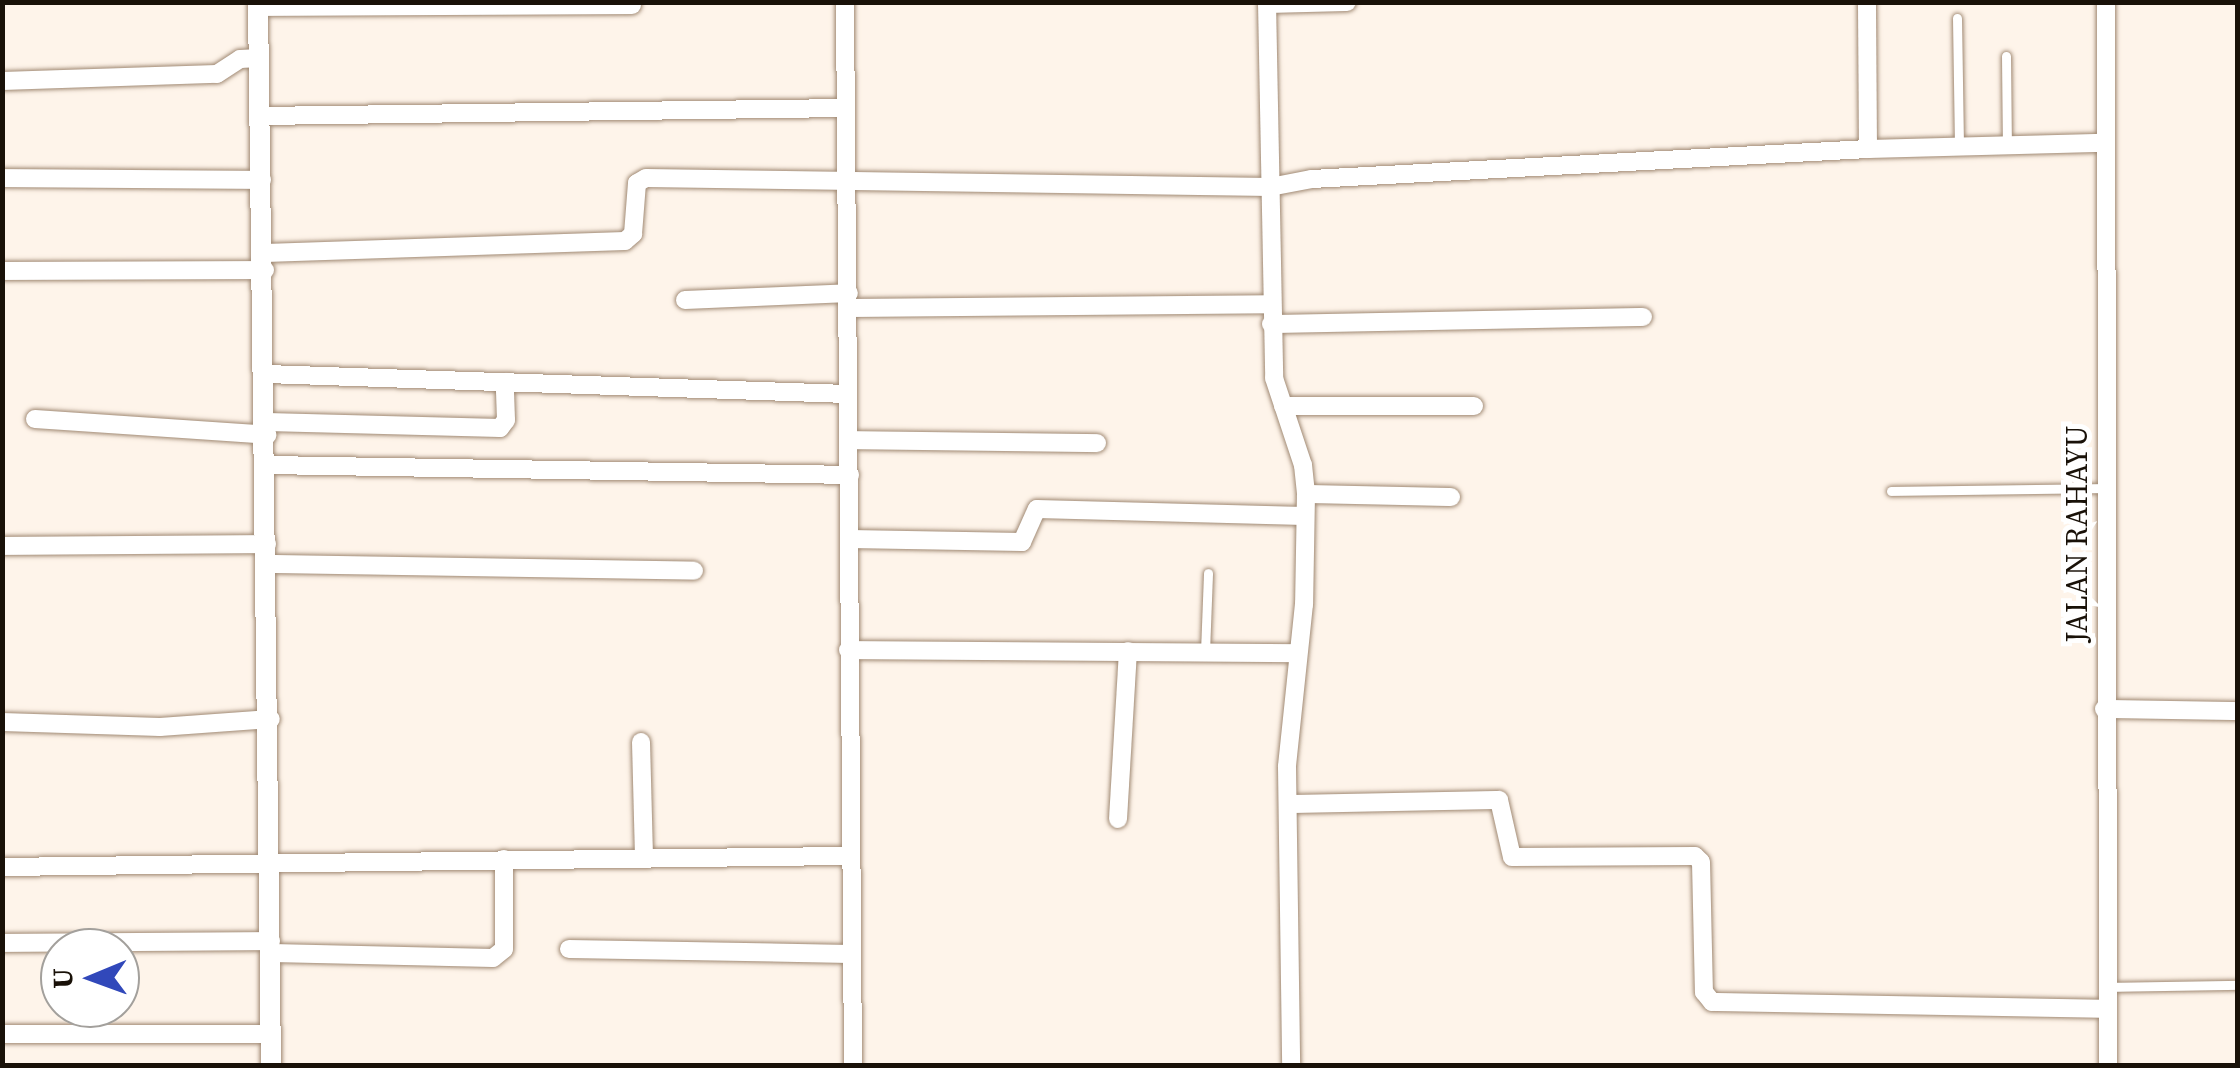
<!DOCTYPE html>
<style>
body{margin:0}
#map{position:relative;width:2240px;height:1068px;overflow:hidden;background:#fef4ea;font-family:"Source Serif 4",serif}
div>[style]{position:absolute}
.roads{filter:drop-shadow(0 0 2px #a08973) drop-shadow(0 0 2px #a08973)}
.service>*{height:9px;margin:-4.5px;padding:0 4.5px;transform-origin:4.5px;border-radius:4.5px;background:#fff}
.minor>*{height:18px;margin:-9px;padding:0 9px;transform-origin:9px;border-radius:9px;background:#fff}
.tertiary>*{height:20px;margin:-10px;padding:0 10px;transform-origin:10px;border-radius:10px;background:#fff}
span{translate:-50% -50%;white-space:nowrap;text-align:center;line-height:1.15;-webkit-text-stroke:10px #fff;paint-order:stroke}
.street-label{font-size:30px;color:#191108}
.frame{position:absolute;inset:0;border:5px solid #191108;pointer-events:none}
.north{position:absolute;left:40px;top:928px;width:100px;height:100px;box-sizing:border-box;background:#fff;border:2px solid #a3a09c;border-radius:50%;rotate:269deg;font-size:28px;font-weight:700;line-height:40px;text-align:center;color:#191108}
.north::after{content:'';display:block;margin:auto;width:35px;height:45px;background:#3148ba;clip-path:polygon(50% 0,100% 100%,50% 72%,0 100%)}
</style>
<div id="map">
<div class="roads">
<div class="service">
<div style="left:1957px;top:18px;width:130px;rotate:89.1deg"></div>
<div style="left:2006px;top:56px;width:91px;rotate:89.4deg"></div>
<div style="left:1891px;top:491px;width:214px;rotate:-0.8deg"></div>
<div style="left:1205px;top:652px;width:79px;rotate:-87.8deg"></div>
<div style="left:2107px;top:987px;width:131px;rotate:-0.9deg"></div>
</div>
<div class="minor">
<div style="left:845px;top:2px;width:1064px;rotate:89.57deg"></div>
<div style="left:1267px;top:2px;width:376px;rotate:88.9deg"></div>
<div style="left:1274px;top:378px;width:92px;rotate:71.6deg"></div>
<div style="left:1303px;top:465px;width:29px;rotate:84deg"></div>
<div style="left:1306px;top:494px;width:110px;rotate:91deg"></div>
<div style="left:1304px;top:604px;width:164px;rotate:96deg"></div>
<div style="left:1287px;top:767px;width:299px;rotate:89.2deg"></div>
<div style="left:2106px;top:2px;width:1064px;rotate:89.89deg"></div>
<div style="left:1267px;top:4px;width:80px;rotate:-1.4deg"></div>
<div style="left:258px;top:7px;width:374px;rotate:-0.3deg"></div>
<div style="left:2px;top:81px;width:215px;rotate:-1.9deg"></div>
<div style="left:217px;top:74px;width:27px;rotate:-33deg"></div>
<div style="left:240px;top:59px;width:19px;rotate:-3deg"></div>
<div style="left:259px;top:116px;width:586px;rotate:-0.78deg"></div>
<div style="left:1868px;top:149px;width:237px;rotate:-1.5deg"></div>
<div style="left:2px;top:178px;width:260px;rotate:0.4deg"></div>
<div style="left:265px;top:253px;width:360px;rotate:-1.9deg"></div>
<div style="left:625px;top:241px;width:11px;rotate:-41deg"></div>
<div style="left:633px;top:234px;width:51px;rotate:-85.5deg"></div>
<div style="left:637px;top:183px;width:10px;rotate:-29deg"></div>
<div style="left:646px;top:178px;width:624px;rotate:0.83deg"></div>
<div style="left:1270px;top:187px;width:43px;rotate:-10.8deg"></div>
<div style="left:1312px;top:179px;width:557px;rotate:-3.09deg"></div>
<div style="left:1868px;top:149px;width:147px;rotate:-90.4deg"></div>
<div style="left:2px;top:271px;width:263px;rotate:-0.2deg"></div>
<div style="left:685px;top:300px;width:164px;rotate:-2.4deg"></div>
<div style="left:850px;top:308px;width:421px;rotate:-0.5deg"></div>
<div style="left:1271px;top:324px;width:372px;rotate:-1.1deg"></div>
<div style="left:266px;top:374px;width:582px;rotate:1.97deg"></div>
<div style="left:1283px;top:406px;width:191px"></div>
<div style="left:35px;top:419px;width:233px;rotate:3.9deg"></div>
<div style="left:267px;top:422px;width:233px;rotate:1.5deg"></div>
<div style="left:500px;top:428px;width:10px;rotate:-53deg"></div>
<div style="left:506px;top:420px;width:38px;rotate:-92deg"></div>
<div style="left:850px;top:440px;width:247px;rotate:0.7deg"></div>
<div style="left:268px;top:465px;width:582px;rotate:0.98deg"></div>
<div style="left:1306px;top:494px;width:145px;rotate:1.2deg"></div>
<div style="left:850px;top:539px;width:172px;rotate:1deg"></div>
<div style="left:1022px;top:542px;width:36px;rotate:-66deg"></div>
<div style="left:1037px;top:509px;width:267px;rotate:1.5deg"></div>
<div style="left:2px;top:546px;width:265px;rotate:-0.4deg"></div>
<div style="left:268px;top:564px;width:426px;rotate:0.9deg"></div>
<div style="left:848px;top:650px;width:447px;rotate:0.4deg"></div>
<div style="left:2104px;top:709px;width:134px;rotate:0.9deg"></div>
<div style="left:2px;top:722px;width:158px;rotate:1.8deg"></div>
<div style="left:160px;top:727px;width:111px;rotate:-4.1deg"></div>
<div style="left:641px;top:742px;width:115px;rotate:88.5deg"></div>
<div style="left:1289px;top:804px;width:210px;rotate:-1.1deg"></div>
<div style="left:1499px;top:800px;width:58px;rotate:77.2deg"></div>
<div style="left:1512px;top:857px;width:183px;rotate:-0.3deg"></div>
<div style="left:1695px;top:856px;width:8px;rotate:45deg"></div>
<div style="left:1701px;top:862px;width:130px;rotate:88.7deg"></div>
<div style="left:1704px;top:992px;width:13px;rotate:51deg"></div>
<div style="left:1712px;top:1002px;width:395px;rotate:1deg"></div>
<div style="left:1118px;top:819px;width:168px;rotate:-86.6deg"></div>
<div style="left:2px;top:867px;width:844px;rotate:-0.75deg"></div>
<div style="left:2px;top:943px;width:269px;rotate:-0.4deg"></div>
<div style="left:569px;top:949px;width:281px;rotate:1deg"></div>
<div style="left:272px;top:953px;width:221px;rotate:1.3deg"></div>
<div style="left:493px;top:958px;width:14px;rotate:-39deg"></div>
<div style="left:504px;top:949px;width:90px;rotate:-90deg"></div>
<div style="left:2px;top:1034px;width:270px"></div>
</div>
<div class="tertiary">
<div style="left:258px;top:2px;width:1064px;rotate:89.3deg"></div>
</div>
</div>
<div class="street-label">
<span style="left:2077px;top:534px;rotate:-90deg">JALAN RAHAYU</span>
</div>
<div class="frame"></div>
<div class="north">U</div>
</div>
